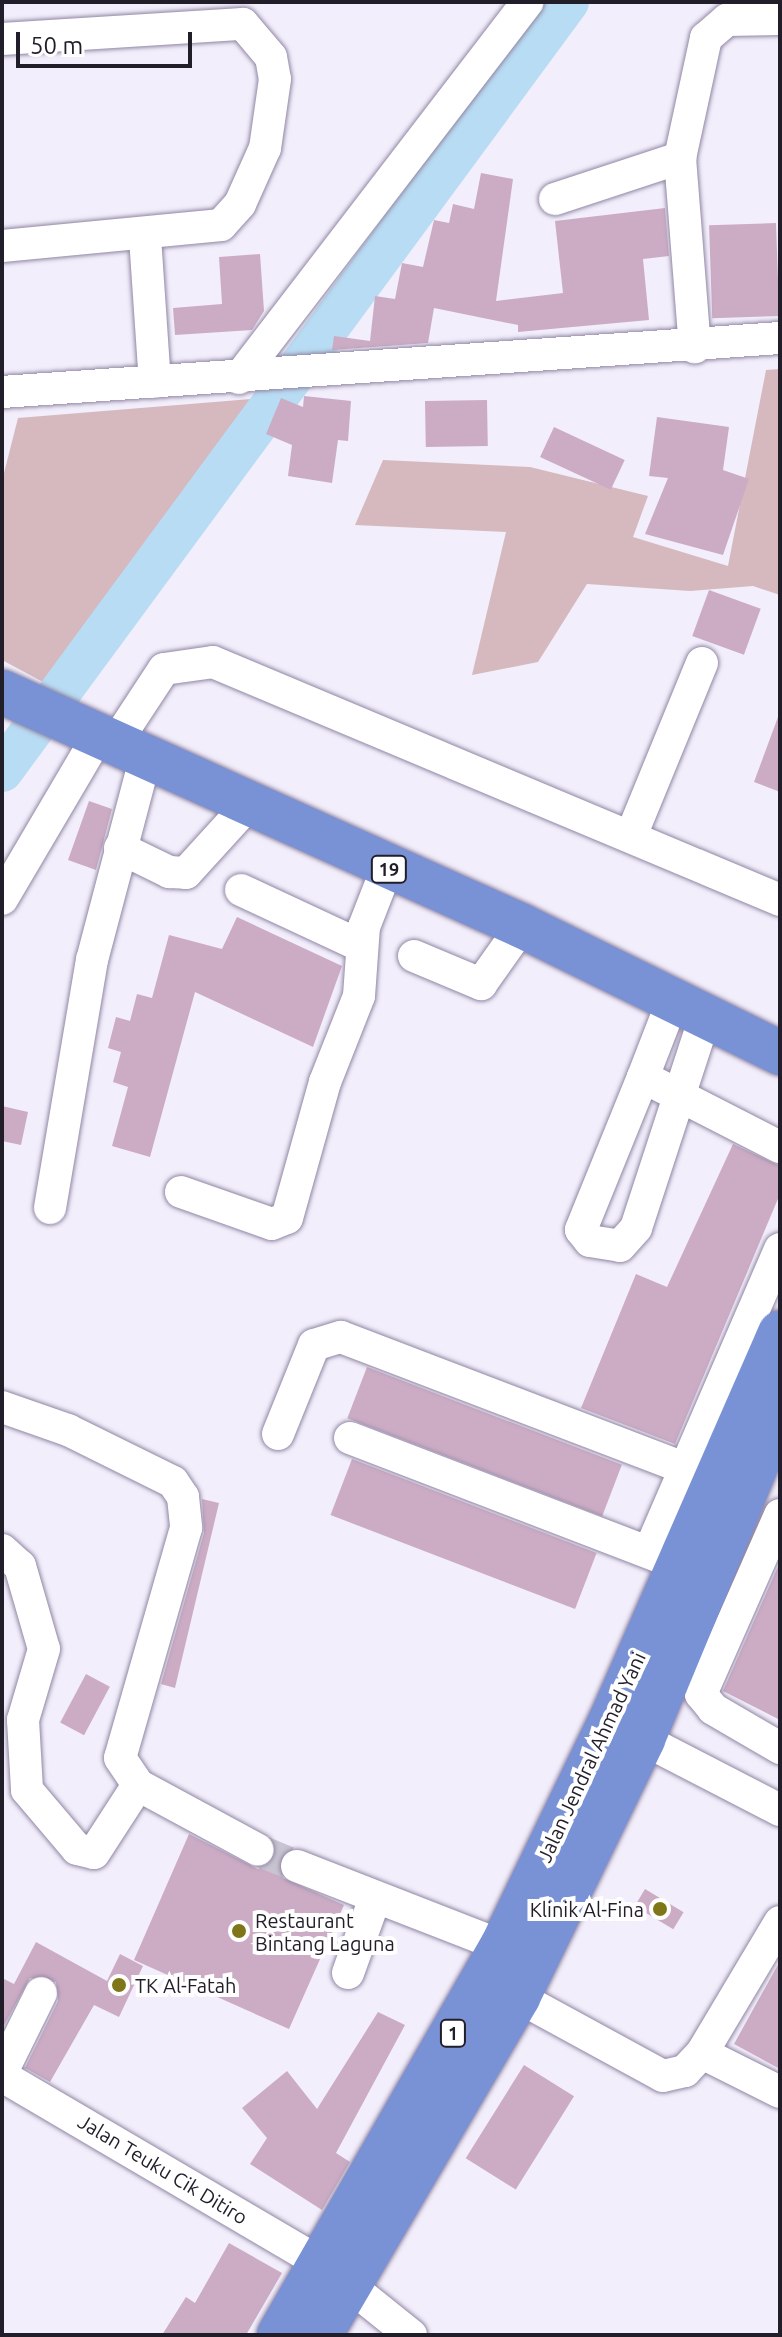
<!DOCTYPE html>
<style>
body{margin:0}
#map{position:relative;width:782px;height:2337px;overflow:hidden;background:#f2eefb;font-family:Ubuntu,sans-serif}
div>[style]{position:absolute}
.green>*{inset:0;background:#d5b9be}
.river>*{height:42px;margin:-21px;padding:0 21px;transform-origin:21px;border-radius:21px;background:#b8dcf3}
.building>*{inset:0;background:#ccacc5;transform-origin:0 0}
.minor-tunnel>*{height:32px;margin-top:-16px;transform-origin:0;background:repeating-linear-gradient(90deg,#c8c4d1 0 32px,transparent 0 48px)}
.roads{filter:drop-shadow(0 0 2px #9186a4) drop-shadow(0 0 2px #9186a4)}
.minor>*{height:32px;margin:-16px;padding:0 16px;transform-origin:16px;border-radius:16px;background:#fff}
.highway>*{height:44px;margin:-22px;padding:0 22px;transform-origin:22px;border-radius:22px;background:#7991d5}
.dots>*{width:22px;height:22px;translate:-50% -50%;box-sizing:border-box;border:4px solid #fff;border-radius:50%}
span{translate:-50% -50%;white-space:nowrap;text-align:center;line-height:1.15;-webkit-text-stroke:8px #fff;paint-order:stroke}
.shield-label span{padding:2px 6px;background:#fff;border:2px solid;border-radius:6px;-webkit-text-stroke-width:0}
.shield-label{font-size:18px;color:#211d29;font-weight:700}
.street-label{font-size:20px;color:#211d29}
.poi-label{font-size:20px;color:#211d29}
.right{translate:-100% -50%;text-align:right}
.left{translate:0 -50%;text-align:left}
.frame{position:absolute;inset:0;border:4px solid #211d29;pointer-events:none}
.scale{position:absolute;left:16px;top:32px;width:176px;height:36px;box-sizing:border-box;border:4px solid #211d29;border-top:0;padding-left:10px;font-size:24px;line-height:28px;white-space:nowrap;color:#211d29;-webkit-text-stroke:6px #fff;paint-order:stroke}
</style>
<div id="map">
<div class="green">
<div style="clip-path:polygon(780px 369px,780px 595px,753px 586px,690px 591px,587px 584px,538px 662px,472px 675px,506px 532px,355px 525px,383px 460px,530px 467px,648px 496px,633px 537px,728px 566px,766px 370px)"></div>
<div style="clip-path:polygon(251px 399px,43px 682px,2px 660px,2px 481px,18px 418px)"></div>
</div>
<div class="river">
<div style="left:2px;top:771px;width:955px;rotate:-53.65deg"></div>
</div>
<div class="building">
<div style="clip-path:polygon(481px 173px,513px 179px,496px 301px,563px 293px,555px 221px,665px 208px,669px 256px,643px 259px,649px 320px,518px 332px,518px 325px,434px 308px,428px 343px,332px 350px,334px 336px,370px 341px,375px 296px,395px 299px,402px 263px,423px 267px,434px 220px,449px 223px,453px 204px,474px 209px)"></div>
<div style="left:776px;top:223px;width:93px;height:67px;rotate:88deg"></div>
<div style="clip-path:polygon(260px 254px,264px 311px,252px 330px,175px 335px,173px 308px,222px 304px,219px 257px)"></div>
<div style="clip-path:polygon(304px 396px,351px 401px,348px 441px,338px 440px,332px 483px,288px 476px,292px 445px,266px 434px,281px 398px,303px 407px)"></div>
<div style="left:487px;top:400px;width:46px;height:62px;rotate:89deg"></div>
<div style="clip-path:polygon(657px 417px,729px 427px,723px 470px,749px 479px,723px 555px,645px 534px,668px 478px,649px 476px)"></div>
<div style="left:554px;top:427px;width:78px;height:33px;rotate:25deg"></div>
<div style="left:709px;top:590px;width:55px;height:49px;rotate:20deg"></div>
<div style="clip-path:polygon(778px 717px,780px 717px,780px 792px,754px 782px)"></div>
<div style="clip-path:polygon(89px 801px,112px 809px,96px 870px,68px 860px)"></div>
<div style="clip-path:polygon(237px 917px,342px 966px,313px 1047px,195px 992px,150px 1157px,112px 1146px,128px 1087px,113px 1082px,121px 1052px,108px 1048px,116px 1017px,130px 1021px,137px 994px,152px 998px,169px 935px,222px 949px)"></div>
<div style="clip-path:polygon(2px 1106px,28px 1112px,21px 1145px,2px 1141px)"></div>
<div style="clip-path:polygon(733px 1144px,780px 1166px,780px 1194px,675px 1444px,581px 1408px,636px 1274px,667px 1287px)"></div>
<div style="left:367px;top:1367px;width:273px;height:55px;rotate:21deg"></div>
<div style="left:352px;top:1459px;width:262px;height:60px;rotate:21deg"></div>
<div style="clip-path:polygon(202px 1499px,219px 1503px,175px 1688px,161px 1684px,204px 1533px)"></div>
<div style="clip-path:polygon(780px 1562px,780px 1720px,723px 1691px)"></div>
<div style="left:86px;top:1674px;width:27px;height:55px;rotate:28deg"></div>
<div style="clip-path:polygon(189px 1834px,258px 1869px,274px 1860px,274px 1840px,291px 1848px,279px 1860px,283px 1878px,344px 1905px,289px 2029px,134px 1960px)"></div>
<div style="left:645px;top:1889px;width:45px;height:20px;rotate:31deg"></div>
<div style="clip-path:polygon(36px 1942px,107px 1981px,120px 1954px,143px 1966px,119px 2017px,94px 2005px,50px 2082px,25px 2068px,58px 2001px,56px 1982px,30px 1978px,2px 2029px,2px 1978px,14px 1984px)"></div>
<div style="clip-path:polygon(780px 1961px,780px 2069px,734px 2044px)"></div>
<div style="clip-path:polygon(378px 2012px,405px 2025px,336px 2153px,350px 2162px,322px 2210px,250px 2164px,267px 2138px,242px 2108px,287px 2071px,317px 2109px)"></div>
<div style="left:524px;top:2065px;width:59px;height:110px;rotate:32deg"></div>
<div style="clip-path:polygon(229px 2243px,282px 2273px,246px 2335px,162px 2335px,186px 2297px,195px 2303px)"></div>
</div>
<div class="minor-tunnel">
<div style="left:258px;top:1850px;width:42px;rotate:22.3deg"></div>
</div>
<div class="roads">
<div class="minor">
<div style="left:2px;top:39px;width:241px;rotate:-3.6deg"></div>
<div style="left:243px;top:24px;width:43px;rotate:49.7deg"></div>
<div style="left:271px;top:57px;width:22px;rotate:80deg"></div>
<div style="left:275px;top:79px;width:70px;rotate:98.2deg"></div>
<div style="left:265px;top:148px;width:61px;rotate:114.1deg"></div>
<div style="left:240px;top:204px;width:28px;rotate:132deg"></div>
<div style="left:221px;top:225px;width:220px;rotate:174.5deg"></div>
<div style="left:680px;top:158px;width:190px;rotate:85.5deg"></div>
<div style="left:555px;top:199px;width:132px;rotate:-18.2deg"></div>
<div style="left:680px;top:158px;width:123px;rotate:-77.8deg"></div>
<div style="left:706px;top:38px;width:28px;rotate:-41deg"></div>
<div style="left:727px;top:20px;width:53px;rotate:-1.1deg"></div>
<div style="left:145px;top:237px;width:145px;rotate:86.1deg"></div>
<div style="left:239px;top:378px;width:474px;rotate:-52.5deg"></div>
<div style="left:2px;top:392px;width:780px;rotate:-3.97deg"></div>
<div style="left:116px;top:742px;width:87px;rotate:-56.7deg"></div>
<div style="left:164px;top:669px;width:49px;rotate:-8.1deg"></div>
<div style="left:213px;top:662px;width:615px;rotate:22.77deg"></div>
<div style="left:631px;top:836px;width:187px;rotate:-67.7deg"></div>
<div style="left:120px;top:848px;width:55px;rotate:26.1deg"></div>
<div style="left:169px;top:872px;width:17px;rotate:3deg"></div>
<div style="left:186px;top:873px;width:91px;rotate:-47.7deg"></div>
<div style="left:241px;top:890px;width:132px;rotate:25deg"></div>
<div style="left:2px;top:899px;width:191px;rotate:-59.5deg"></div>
<div style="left:414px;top:956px;width:73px;rotate:22.7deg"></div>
<div style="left:481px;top:984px;width:71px;rotate:-54.7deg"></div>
<div style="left:674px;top:997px;width:86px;rotate:111.2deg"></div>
<div style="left:643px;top:1077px;width:154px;rotate:27.1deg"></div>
<div style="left:643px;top:1077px;width:165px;rotate:112.1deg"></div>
<div style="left:581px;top:1230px;width:14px;rotate:51deg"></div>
<div style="left:590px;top:1241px;width:30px;rotate:9deg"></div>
<div style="left:620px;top:1246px;width:24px;rotate:-48deg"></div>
<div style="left:636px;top:1228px;width:225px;rotate:-71.9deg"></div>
<div style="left:181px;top:1192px;width:96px;rotate:19.4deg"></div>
<div style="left:272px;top:1224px;width:16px;rotate:-22deg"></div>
<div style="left:287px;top:1218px;width:141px;rotate:-74.4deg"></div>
<div style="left:325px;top:1082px;width:92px;rotate:-68.4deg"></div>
<div style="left:359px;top:996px;width:69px;rotate:-85.9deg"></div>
<div style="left:364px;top:927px;width:63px;rotate:-68.7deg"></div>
<div style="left:50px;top:1208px;width:252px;rotate:-80.4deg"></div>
<div style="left:92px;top:960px;width:211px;rotate:-75.2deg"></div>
<div style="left:2px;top:1407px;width:70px;rotate:19.2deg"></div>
<div style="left:68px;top:1430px;width:117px;rotate:26.3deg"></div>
<div style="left:173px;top:1482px;width:18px;rotate:56deg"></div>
<div style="left:183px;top:1497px;width:31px;rotate:84deg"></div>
<div style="left:186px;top:1528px;width:239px;rotate:106deg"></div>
<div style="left:120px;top:1758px;width:32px;rotate:56deg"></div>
<div style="left:138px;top:1785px;width:136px;rotate:28.4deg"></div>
<div style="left:278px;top:1434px;width:96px;rotate:-68deg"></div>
<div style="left:314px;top:1345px;width:28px;rotate:-17deg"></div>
<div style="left:341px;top:1337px;width:369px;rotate:20.9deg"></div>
<div style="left:350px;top:1438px;width:351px;rotate:21deg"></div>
<div style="left:780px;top:1515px;width:196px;rotate:113.8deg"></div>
<div style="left:701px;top:1694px;width:19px;rotate:51deg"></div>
<div style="left:713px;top:1709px;width:78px;rotate:30.2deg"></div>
<div style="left:2px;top:1550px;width:24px;rotate:42deg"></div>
<div style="left:20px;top:1566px;width:86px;rotate:73.9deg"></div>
<div style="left:44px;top:1649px;width:74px;rotate:106.5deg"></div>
<div style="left:23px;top:1720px;width:70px;rotate:86.7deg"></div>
<div style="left:27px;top:1790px;width:77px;rotate:49.7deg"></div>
<div style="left:77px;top:1849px;width:17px;rotate:13deg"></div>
<div style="left:94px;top:1853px;width:81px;rotate:-57.1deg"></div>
<div style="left:649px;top:1552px;width:330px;rotate:-66.6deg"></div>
<div style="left:623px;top:1729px;width:177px;rotate:27.3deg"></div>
<div style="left:297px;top:1866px;width:220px;rotate:21.3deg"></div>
<div style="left:780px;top:1922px;width:152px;rotate:120.8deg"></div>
<div style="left:702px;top:2053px;width:87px;rotate:26.6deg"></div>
<div style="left:348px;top:1973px;width:80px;rotate:-70.2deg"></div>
<div style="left:518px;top:1997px;width:165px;rotate:28.6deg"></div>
<div style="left:663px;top:2076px;width:23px;rotate:-13deg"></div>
<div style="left:685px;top:2071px;width:25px;rotate:-47deg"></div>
<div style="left:2px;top:2072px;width:88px;rotate:-63.7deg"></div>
<div style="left:2px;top:2076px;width:372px;rotate:30.4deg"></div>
<div style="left:351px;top:2287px;width:77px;rotate:38.7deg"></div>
</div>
<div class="highway">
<div style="left:2px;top:692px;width:570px;rotate:24.23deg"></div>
<div style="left:522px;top:926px;width:288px;rotate:26.2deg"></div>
<div style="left:279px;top:2335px;width:448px;rotate:-60.2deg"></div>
<div style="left:502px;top:1946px;width:249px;rotate:-64.3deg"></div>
<div style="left:610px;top:1722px;width:425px;rotate:-66.4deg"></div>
<div style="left:320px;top:2335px;width:392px;rotate:-59.6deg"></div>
<div style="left:518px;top:1997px;width:287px;rotate:-64.1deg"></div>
<div style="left:643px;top:1739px;width:358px;rotate:-67.5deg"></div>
</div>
</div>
<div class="dots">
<div style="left:660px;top:1909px;background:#7f761a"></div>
<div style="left:239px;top:1931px;background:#7f761a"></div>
<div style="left:119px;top:1985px;background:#7f761a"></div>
</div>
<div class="shield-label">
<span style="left:389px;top:869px">19</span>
<span style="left:453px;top:2033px">1</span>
</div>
<div class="street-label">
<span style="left:591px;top:1757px;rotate:-65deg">Jalan Jendral Ahmad Yani</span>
<span style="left:163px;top:2169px;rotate:31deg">Jalan Teuku Cik Ditiro</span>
</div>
<div class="poi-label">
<span class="right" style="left:644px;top:1909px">Klinik Al-Fina</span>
<span class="left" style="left:255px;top:1932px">Restaurant<br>Bintang Laguna</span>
<span class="left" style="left:135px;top:1985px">TK Al-Fatah</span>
</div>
<div class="frame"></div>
<div class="scale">50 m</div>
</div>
